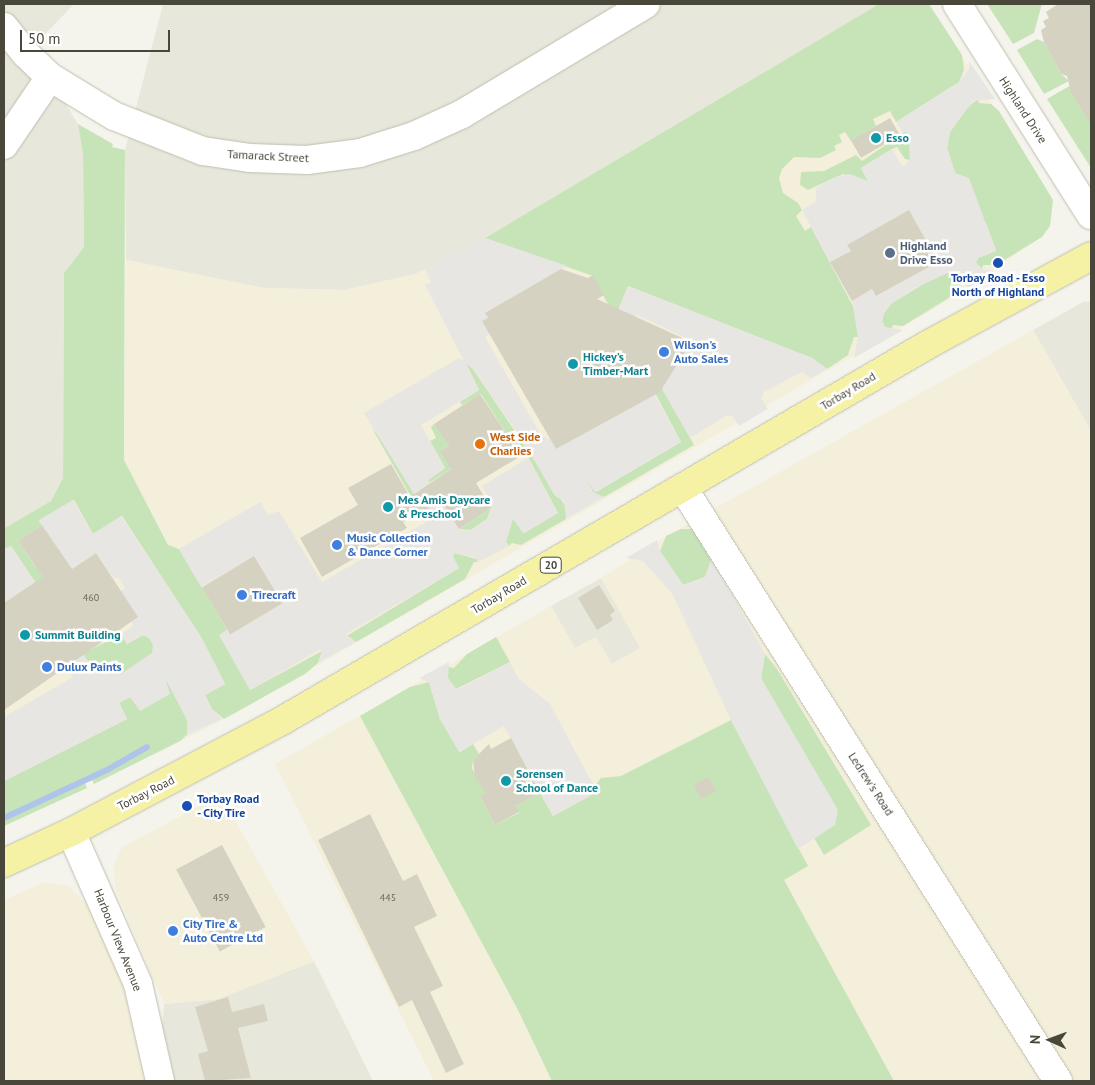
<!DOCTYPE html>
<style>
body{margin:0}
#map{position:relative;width:1095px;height:1085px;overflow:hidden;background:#f5f4ec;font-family:"PT Sans",sans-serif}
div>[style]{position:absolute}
.residential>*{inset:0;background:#e8e7db}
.commercial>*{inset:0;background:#f4efda}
.green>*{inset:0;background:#c7e4b9}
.parking>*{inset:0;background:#e7e6e3}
.stream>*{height:6px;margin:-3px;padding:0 3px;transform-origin:3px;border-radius:3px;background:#afc4eb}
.building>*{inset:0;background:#d5d2c2;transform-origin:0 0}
.roads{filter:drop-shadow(0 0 1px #bfbeaf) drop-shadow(0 0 1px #bfbeaf)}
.minor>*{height:28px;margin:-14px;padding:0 14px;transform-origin:14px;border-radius:14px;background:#fff}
.major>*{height:28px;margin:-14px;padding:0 14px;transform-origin:14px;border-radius:14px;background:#f5f2a5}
.dots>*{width:14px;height:14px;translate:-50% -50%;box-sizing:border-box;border:2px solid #fff;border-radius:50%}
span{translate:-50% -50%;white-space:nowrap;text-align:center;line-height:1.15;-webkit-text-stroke:5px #fff;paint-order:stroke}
.number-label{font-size:10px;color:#6c695c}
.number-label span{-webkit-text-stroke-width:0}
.shield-label span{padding:1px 4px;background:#fff;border:1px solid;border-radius:4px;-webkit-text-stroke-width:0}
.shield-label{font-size:11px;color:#49463a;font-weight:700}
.street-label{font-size:12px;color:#49463a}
.culture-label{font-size:12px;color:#0d838f;font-weight:700}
.left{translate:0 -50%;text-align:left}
.service-label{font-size:12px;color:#4e5e75;font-weight:700}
.transit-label{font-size:12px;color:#164399;font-weight:700}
.shop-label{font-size:12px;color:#366cbe;font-weight:700}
.food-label{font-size:12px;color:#c56008;font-weight:700}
.frame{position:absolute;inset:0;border:5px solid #49463a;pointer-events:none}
.north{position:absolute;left:1025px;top:1015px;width:50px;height:50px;-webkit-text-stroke:4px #fff;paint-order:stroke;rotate:272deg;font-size:14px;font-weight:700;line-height:20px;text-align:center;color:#49463a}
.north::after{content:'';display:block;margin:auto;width:18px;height:22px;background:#49463a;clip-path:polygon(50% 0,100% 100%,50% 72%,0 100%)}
.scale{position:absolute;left:20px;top:30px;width:150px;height:22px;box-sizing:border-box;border:2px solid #49463a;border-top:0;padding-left:6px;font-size:15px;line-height:18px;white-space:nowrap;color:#49463a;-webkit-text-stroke:4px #fff;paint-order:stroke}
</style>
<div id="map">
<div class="residential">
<div style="clip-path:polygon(4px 4px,74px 4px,26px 54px,50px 77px,79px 126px,83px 154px,84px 247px,64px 273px,63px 478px,51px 501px,4px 530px)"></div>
<div style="clip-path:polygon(163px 4px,879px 4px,485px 238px,416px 274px,344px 290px,264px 288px,126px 260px,125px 150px)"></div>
<div style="clip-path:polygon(1091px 301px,1091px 431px,1033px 330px,1083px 302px)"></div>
<div style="clip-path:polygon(601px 578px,641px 648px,612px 664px,575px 649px,551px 606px)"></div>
<div style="clip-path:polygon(314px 961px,373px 1081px,172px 1081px,161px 1042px,164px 1004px,218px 999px)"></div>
</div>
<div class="commercial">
<div style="clip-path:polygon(879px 4px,929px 4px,1053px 200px,1050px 226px,1042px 237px,934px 309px,228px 717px,158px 753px,4px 803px,4px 530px,72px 489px,168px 545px,124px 460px,126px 260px,264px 288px,344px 290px,416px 274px,485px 238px)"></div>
<div style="clip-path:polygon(1033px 330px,1091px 431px,1091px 1081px,434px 1081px,275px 764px,551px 606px,575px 648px,596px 637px,612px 664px,640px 648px,601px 578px,666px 536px)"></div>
<div style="clip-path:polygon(221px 795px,314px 961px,218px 999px,164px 1004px,115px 888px,114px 865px,122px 847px)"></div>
<div style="clip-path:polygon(44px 882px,69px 886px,84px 902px,89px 898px,110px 945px,130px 1006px,149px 1081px,4px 1081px,4px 900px)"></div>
</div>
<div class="green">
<div style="clip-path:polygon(879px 4px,929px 4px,962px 55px,964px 70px,959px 82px,896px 122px,890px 111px,873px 119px,876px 126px,851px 141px,845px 132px,839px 135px,842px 142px,834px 146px,836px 150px,820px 158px,794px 157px,782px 169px,779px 178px,783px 193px,798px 203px,802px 210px,796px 216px,805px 231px,811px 227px,855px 310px,858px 337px,854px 337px,848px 355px,827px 369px,812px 358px,628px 286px,619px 308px,694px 445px,604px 497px,595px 495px,585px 479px,596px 492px,681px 442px,593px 276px,485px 238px)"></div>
<div style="clip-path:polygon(987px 4px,1042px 4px,1034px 33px,1013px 44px)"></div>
<div style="clip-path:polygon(1037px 39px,1044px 42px,1061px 74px,1069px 81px,1044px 94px,1017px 50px)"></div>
<div style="clip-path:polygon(1071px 85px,1091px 124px,1091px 168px,1047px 99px)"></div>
<div style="clip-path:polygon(978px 99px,979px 103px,991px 104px,999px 111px,1053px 200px,1050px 226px,1042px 237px,1001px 262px,999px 260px,995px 263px,996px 265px,983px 265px,982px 269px,976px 263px,978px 258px,996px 251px,986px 223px,983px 224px,963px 177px,955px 173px,947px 148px,950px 132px,965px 109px)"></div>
<div style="clip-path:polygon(78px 124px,113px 144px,112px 147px,125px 150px,124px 460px,168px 545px,179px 549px,227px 630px,220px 635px,250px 690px,322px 651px,318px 663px,305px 674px,224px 719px,212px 709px,205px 695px,225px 684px,201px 637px,122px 516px,93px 534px,74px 500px,39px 521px,42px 525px,18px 541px,35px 566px,43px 567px,41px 575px,64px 560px,90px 650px,121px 634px,127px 644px,143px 635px,151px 639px,154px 648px,150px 658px,121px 675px,93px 669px,11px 546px,4px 549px,5px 528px,51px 501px,63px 478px,64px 273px,84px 247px,83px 154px)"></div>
<div style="clip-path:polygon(906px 131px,909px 136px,910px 160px,905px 159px,897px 147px,892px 149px,861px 168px,868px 181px,843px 174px,808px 190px,800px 185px,801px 172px,824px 171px,856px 155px,862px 161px)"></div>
<div style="clip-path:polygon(956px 272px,963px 277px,959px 280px,962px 287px,955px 294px,903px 326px,893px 325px,891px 330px,885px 327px,882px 321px,884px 313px,892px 303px,942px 273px)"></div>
<div style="clip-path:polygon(465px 362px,473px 369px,566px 507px,566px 519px,521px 545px,512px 543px,509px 546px,506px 542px,512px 520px,516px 520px,524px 533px,558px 513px,527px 455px,521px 456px,481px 394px,462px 405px,460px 402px,479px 390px)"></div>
<div style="clip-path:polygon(434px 424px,449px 446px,440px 451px,460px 463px,429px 483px,428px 480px,445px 468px,430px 441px,436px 438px,431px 427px)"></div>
<div style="clip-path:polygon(372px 428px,381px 439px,428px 516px,423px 518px)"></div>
<div style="clip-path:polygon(491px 508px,487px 519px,471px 530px,459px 529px)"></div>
<div style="clip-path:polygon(681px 529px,694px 529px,712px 558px,705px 577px,683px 585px,660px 551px,666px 536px)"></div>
<div style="clip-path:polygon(454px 553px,477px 559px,478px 562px,474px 562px,465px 579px,356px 642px,345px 637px,459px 568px,453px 557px)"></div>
<div style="clip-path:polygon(496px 637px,510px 662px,454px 690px,448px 678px,448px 667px,454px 668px,467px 654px)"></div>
<div style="clip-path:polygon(765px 654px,777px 669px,871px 825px,824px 855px,814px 838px,834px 825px,761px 678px)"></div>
<div style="clip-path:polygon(163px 679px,168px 680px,187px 720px,187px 735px,180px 741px,94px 784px,92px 780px,85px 783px,87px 788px,4px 826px,4px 781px,127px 719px,119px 703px,130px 697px,170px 694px)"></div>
<div style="clip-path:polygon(429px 682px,440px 719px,460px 752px,473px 744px,479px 754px,473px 760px,472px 768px,480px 784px,490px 791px,480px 796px,495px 825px,519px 813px,516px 806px,540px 793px,553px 816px,597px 792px,594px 787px,601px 778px,621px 776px,731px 720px,808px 866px,784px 880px,894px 1081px,552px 1081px,518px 1010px,360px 716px,410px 687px)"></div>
</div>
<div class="parking">
<div style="clip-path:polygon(969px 61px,995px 99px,973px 101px,950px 132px,947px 148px,955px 173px,969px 178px,996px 251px,978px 258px,976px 263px,982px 269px,994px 271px,968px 288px,963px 277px,950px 272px,915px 288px,892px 303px,884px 313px,882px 321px,885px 327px,903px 330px,854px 358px,858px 337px,852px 301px,872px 289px,877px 296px,938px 261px,909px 210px,848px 245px,851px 251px,830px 262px,802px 210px,816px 201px,816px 188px,835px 177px,850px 174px,868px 181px,861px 168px,892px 149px,902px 166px,905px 165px,910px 159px,909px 136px,907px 131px,903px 133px,896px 122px,959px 82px,969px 69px)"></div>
<div style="clip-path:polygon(485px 238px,567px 266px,485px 313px,488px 318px,482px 321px,490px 334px,485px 337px,541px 435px,551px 440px,556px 449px,654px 394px,681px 442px,595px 492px,585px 479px,591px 491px,604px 497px,566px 519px,564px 501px,555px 496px,525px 444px,473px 369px,466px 363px,479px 390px,421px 425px,445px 468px,428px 480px,459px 529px,469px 531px,487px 519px,491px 508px,492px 502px,482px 486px,528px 458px,558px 513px,523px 533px,513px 519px,506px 542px,509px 546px,478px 562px,475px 557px,454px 553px,453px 557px,459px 568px,346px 634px,356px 642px,318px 663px,322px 651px,319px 650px,250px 690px,219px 635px,227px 630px,229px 634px,282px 603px,254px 556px,201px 587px,179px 549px,260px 502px,268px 515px,279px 511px,322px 582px,430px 520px,364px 413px,459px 358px,464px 361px,425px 285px,431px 282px,425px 269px)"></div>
<div style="clip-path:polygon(628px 286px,812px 358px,827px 369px,811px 378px,802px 372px,764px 392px,761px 398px,768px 409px,739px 426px,732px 416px,726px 416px,690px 438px,662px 389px,690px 340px,637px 315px,629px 328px,619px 308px)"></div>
<div style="clip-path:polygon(73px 500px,93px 534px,121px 516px,201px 637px,225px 684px,205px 695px,212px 709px,222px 719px,187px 735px,187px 720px,165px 678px,170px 694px,140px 711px,130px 697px,119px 703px,127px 719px,4px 781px,4px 717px,73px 677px,20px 593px,4px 603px,4px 549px,11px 546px,93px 669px,113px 660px,121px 674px,152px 653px,153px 644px,147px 636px,139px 636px,127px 644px,121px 634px,133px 626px,121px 591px,125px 588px,118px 577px,114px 579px,96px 553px,71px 569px,64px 560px,41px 575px,43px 568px,35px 567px,59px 550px,39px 520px)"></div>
<div style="clip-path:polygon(657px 540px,660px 551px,683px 585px,705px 577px,712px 558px,765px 654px,761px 678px,838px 810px,835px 825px,798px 849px,731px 720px,672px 593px,643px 561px,626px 558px)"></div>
<div style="clip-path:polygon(449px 662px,448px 678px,457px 690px,510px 662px,519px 679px,550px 704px,597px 792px,553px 816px,504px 726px,459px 752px,440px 719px,429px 682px,419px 678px)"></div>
</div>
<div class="stream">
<div style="left:4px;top:818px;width:114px;rotate:-25deg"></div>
<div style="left:107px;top:770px;width:46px;rotate:-29.9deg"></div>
</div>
<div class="building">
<div style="clip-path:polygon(1058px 4px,1091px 4px,1091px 125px,1071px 92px,1067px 76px,1061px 74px,1044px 42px,1041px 30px,1046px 27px,1043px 21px,1049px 18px,1046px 12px)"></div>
<div style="left:890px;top:118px;width:20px;height:45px;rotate:60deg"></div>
<div style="clip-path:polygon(909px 210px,938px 262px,876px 296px,872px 289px,852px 301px,830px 262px,851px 251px,847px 245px)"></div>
<div style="clip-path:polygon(561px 269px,588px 278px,593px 275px,604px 295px,597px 299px,691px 342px,660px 392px,556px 449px,482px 321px,488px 318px,485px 313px)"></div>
<div style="clip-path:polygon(480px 394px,521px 456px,476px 483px,491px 508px,459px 529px,441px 501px,403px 522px,407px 528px,322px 577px,300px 538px,358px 505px,348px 488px,391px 464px,410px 497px,451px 469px,440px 451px,449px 446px,434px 424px)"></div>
<div style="clip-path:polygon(42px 525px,72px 569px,96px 553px,138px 617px,4px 710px,4px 603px,43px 577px,18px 541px)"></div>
<div style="left:254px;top:556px;width:55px;height:61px;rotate:59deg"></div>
<div style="clip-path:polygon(599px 585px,615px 611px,610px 615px,613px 620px,597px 630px,578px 598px)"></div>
<div style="clip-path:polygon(511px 738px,540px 793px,516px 806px,519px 812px,495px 825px,480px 796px,486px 793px,475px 777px,473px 760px,489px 744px,491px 749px)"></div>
<div style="left:709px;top:777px;width:16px;height:17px;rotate:63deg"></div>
<div style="clip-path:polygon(370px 814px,403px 881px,417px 874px,437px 916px,414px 927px,443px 986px,430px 992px,464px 1064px,446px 1073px,412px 1000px,399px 1007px,318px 840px)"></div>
<div style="left:222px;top:845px;width:93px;height:52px;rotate:62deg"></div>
<div style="clip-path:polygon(228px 997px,232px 1012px,264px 1004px,268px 1021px,238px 1028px,251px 1078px,205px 1081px,198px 1054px,208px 1051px,195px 1007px)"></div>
</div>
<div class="roads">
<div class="minor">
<div style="left:957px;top:4px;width:250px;rotate:57.6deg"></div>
<div style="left:4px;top:27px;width:35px;rotate:51deg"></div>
<div style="left:26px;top:54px;width:33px;rotate:44deg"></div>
<div style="left:50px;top:77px;width:75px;rotate:31.4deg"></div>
<div style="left:114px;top:116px;width:96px;rotate:21.5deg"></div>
<div style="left:203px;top:151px;width:48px;rotate:8.5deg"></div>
<div style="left:250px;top:158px;width:57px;rotate:2deg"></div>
<div style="left:307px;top:160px;width:53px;rotate:-7.5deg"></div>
<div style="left:360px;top:153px;width:57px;rotate:-17.5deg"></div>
<div style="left:414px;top:136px;width:53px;rotate:-24.6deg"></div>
<div style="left:462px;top:114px;width:214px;rotate:-30.9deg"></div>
<div style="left:4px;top:145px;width:82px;rotate:-55.9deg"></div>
<div style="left:683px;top:488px;width:702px;rotate:57.69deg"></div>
<div style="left:71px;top:832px;width:166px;rotate:66.2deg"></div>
<div style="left:138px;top:984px;width:99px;rotate:77.2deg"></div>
</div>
<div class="major">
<div style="left:4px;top:863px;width:74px;rotate:-24.8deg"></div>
<div style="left:71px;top:832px;width:242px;rotate:-27.8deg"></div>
<div style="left:285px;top:719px;width:745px;rotate:-30.21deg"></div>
<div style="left:929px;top:344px;width:184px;rotate:-28.5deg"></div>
</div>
</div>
<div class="dots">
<div style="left:876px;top:138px;background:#0f9aa8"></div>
<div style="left:890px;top:253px;background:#5c6f8a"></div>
<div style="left:998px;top:263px;background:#1a4fb4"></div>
<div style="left:664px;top:352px;background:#3f7fe0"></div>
<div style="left:573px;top:364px;background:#0f9aa8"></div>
<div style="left:480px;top:444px;background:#e8710a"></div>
<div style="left:388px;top:507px;background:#0f9aa8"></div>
<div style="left:337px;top:545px;background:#3f7fe0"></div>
<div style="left:242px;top:595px;background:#3f7fe0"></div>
<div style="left:25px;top:635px;background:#0f9aa8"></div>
<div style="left:47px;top:667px;background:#3f7fe0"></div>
<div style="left:506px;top:781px;background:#0f9aa8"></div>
<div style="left:187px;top:806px;background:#1a4fb4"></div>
<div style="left:173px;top:931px;background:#3f7fe0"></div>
</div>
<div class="number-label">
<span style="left:91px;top:598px">460</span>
<span style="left:221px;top:898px">459</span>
<span style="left:388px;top:898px">445</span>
</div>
<div class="shield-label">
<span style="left:551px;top:565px">20</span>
</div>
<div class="street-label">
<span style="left:1023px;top:110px;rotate:57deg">Highland Drive</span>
<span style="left:268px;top:156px;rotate:3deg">Tamarack Street</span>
<span style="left:848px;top:391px;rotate:-31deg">Torbay Road</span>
<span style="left:499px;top:595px;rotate:-31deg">Torbay Road</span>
<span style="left:871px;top:784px;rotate:57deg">Ledrew's Road</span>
<span style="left:146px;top:793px;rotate:-27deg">Torbay Road</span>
<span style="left:118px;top:940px;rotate:68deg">Harbour View Avenue</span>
</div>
<div class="culture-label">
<span class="left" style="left:886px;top:138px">Esso</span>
<span class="left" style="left:583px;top:364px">Hickey's<br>Timber-Mart</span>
<span class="left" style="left:398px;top:507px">Mes Amis Daycare<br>&amp; Preschool</span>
<span class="left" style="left:35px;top:635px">Summit Building</span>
<span class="left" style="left:516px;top:781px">Sorensen<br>School of Dance</span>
</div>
<div class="service-label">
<span class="left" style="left:900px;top:253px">Highland<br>Drive Esso</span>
</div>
<div class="transit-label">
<span style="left:998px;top:285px">Torbay Road - Esso<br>North of Highland</span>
<span class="left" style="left:197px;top:806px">Torbay Road<br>- City Tire</span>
</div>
<div class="shop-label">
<span class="left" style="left:674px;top:352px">Wilson's<br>Auto Sales</span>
<span class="left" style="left:347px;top:545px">Music Collection<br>&amp; Dance Corner</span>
<span class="left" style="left:252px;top:595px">Tirecraft</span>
<span class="left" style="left:57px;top:667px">Dulux Paints</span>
<span class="left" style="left:183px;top:931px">City Tire &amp;<br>Auto Centre Ltd</span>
</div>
<div class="food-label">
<span class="left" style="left:490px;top:444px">West Side<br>Charlies</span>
</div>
<div class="frame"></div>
<div class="north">N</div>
<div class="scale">50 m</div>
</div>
